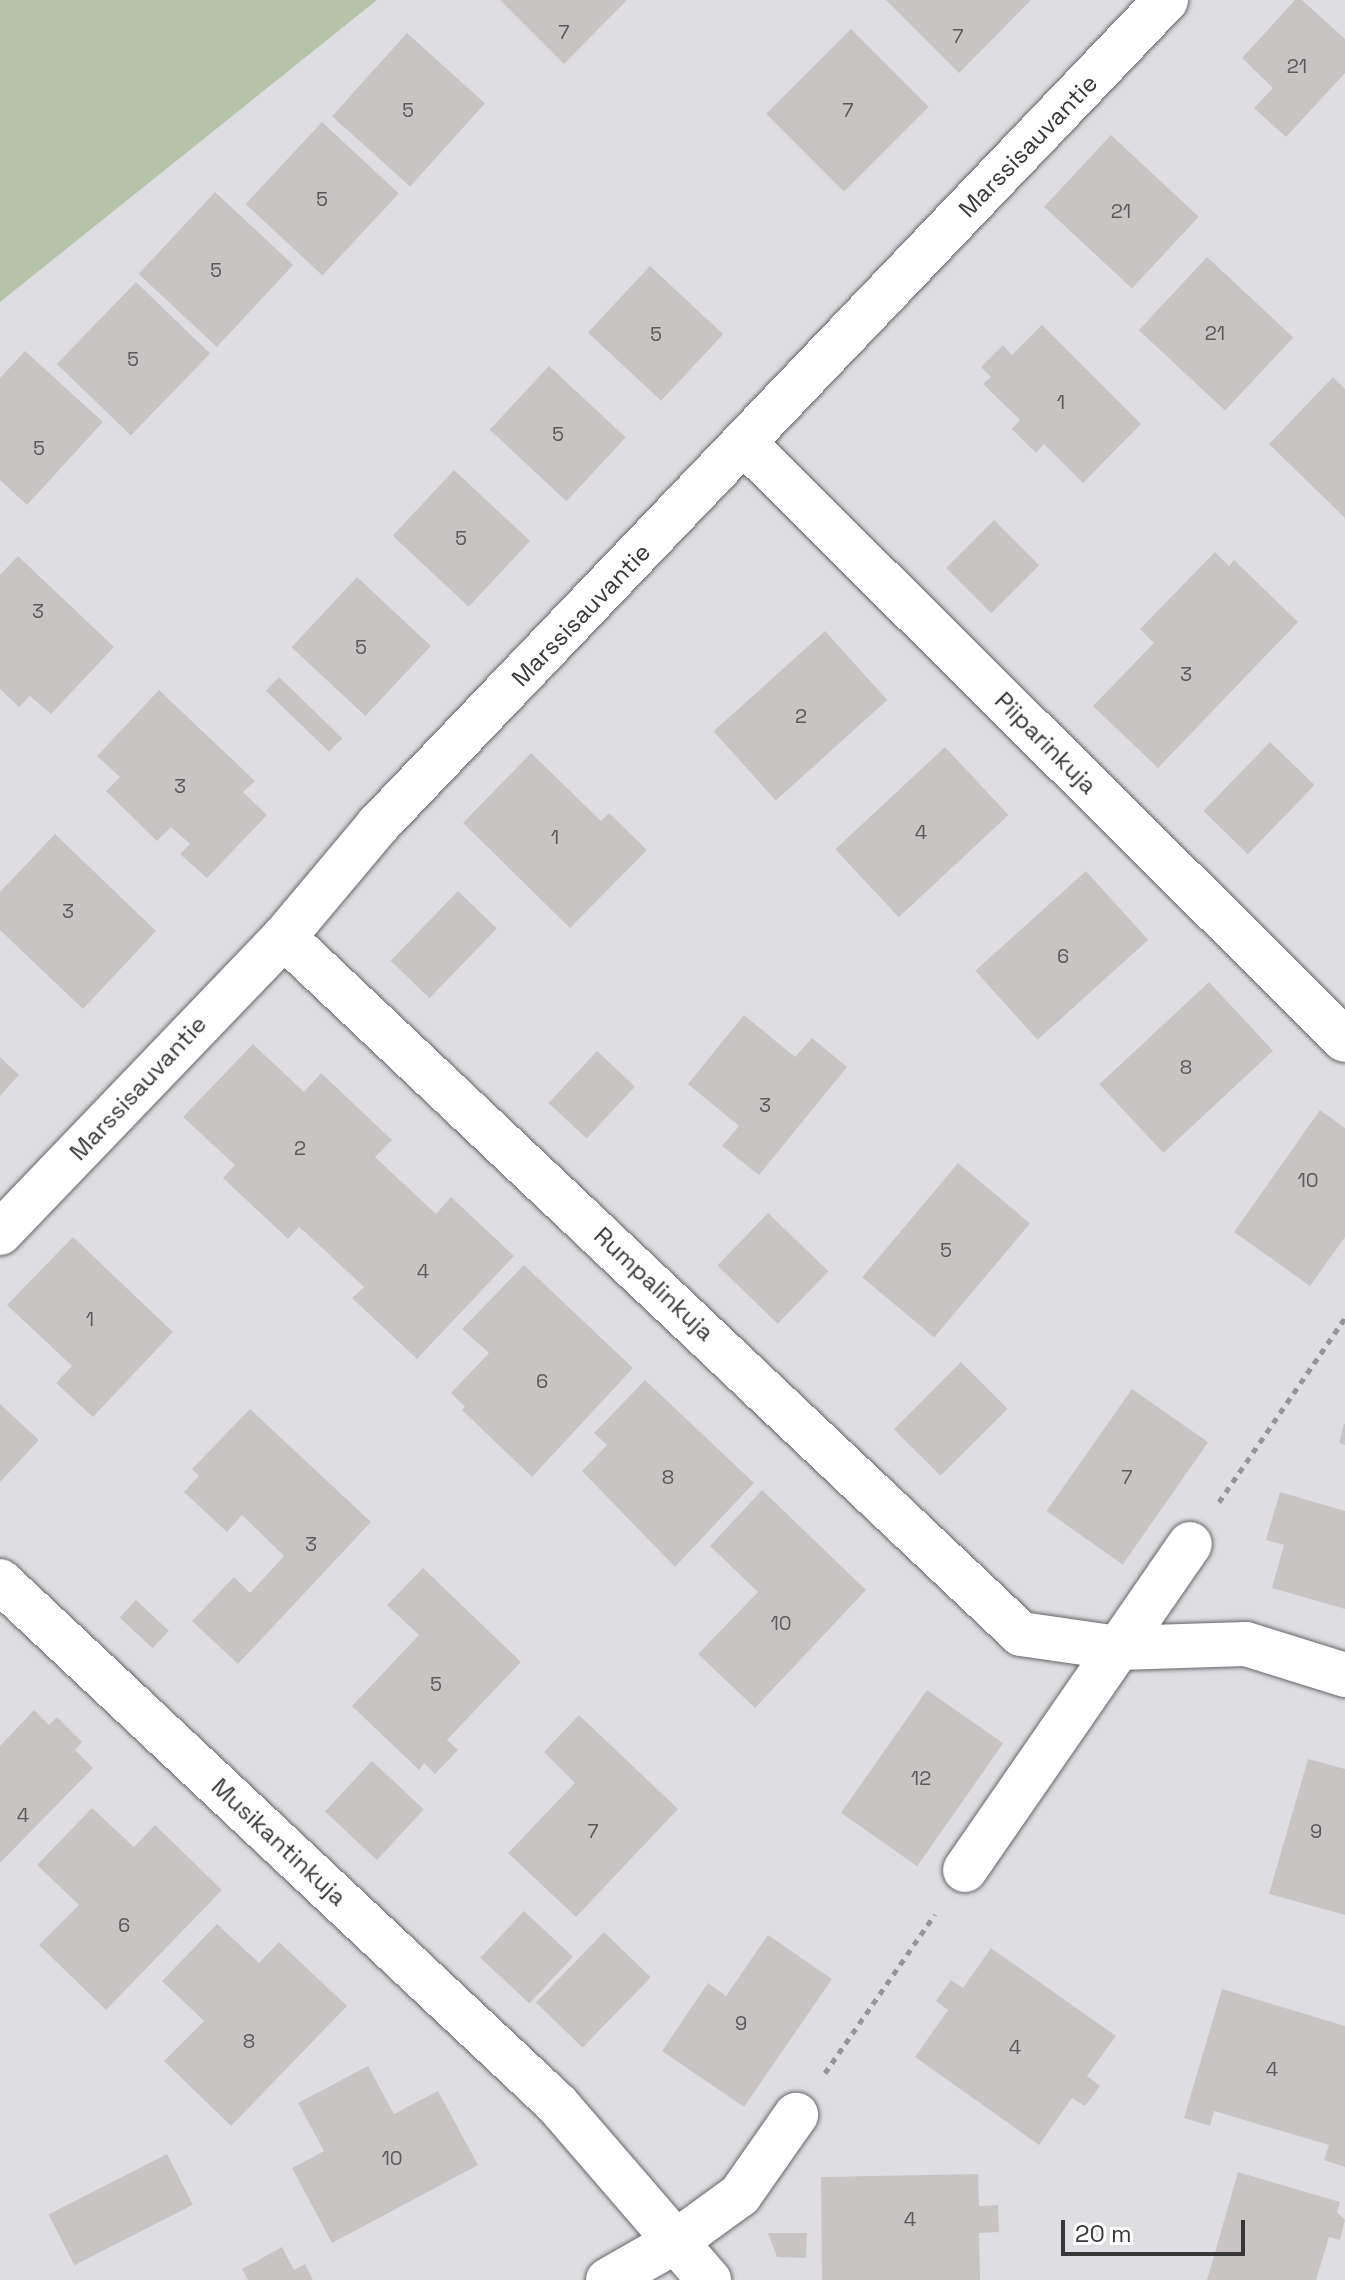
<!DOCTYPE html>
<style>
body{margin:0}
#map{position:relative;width:1345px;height:2280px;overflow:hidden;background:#dedee2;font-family:"Space Grotesk",sans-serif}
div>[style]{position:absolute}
.green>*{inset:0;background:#b5c3ab}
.building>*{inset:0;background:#c8c4c4;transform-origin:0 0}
.path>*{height:5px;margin-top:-2.5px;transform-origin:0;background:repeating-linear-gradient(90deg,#959598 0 6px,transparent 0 12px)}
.roads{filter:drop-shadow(0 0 2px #666669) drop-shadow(0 0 2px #666669)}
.street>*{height:44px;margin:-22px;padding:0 22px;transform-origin:22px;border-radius:22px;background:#fff}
span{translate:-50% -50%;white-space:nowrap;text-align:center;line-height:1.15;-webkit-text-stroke:6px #fff;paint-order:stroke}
.number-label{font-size:20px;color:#5b5a5b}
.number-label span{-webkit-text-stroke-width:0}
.street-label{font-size:24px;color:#373738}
.scale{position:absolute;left:1061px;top:2220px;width:184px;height:36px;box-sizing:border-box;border:4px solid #373738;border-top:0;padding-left:10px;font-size:24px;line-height:28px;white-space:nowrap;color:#373738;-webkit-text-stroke:6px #fff;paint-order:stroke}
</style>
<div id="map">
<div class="green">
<div style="clip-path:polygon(0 0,377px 0,0 302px)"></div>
</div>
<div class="building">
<div style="clip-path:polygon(500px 0,627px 0,564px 64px)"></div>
<div style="clip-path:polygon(886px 0,1031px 0,959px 73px)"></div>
<div style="clip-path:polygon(1295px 0,1302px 0,1345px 39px,1345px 73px,1286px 137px,1254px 108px,1273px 88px,1242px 58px)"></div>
<div style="left:851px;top:29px;width:110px;height:120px;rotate:45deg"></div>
<div style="left:407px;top:33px;width:105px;height:112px;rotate:42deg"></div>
<div style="left:322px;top:122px;width:105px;height:112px;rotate:43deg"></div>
<div style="left:1111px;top:135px;width:120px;height:98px;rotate:43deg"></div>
<div style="left:215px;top:192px;width:107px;height:112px;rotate:43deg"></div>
<div style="left:1207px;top:257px;width:118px;height:100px;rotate:43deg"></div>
<div style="left:650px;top:266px;width:100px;height:91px;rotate:43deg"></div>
<div style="left:136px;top:282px;width:103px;height:114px;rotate:44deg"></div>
<div style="clip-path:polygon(1042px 325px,1141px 424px,1083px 483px,1044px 444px,1036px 453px,1012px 429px,1020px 420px,983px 384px,991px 377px,981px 367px,1003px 345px,1012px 355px)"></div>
<div style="clip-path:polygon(25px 351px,103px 422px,27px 505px,0 480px,0 378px)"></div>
<div style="left:549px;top:366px;width:105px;height:87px;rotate:43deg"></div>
<div style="clip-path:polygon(1333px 377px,1345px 389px,1345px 518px,1269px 444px)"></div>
<div style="left:454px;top:470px;width:104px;height:90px;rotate:43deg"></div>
<div style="left:994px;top:520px;width:64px;height:68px;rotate:45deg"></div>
<div style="clip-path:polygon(1215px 552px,1229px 566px,1234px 560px,1298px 622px,1158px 768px,1093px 706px,1154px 643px,1140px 629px)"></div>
<div style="clip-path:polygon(18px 556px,114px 647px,51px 714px,30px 696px,19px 707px,0 689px,0 575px)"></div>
<div style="left:357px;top:577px;width:101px;height:96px;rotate:43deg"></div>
<div style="left:825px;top:631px;width:93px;height:150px;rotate:48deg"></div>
<div style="left:279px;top:677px;width:88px;height:19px;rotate:44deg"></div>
<div style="clip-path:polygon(159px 690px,255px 781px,243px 792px,267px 815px,207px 878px,180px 854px,190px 844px,171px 827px,157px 841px,106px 791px,120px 777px,97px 756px)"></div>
<div style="left:1270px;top:742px;width:62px;height:96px;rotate:44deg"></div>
<div style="left:945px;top:747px;width:93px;height:150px;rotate:47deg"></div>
<div style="clip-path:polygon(531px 753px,601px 821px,609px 813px,647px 850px,570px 928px,463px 823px)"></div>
<div style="clip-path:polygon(55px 834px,156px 931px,83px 1009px,0 930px,0 892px)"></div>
<div style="left:1086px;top:871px;width:93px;height:149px;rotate:48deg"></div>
<div style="left:458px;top:891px;width:54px;height:97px;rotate:44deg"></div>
<div style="left:1209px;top:982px;width:94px;height:150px;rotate:47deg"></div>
<div style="clip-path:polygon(744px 1015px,795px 1057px,812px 1038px,847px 1067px,759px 1175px,722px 1146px,739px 1126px,688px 1084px)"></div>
<div style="clip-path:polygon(253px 1044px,304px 1092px,321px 1073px,392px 1140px,375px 1157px,436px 1214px,451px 1197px,514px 1256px,417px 1359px,352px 1298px,364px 1287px,305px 1232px,299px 1227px,288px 1239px,223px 1178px,235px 1165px,183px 1117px)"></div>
<div style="left:597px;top:1051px;width:52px;height:71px;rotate:43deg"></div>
<div style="clip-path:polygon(0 1057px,19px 1075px,0 1096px)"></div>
<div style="clip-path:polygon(1320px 1110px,1345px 1128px,1345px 1237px,1310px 1286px,1234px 1232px)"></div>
<div style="left:958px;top:1163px;width:94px;height:149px;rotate:40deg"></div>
<div style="left:768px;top:1213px;width:84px;height:73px;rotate:44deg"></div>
<div style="clip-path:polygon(73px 1237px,173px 1332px,93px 1417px,56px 1383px,72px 1366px,7px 1305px)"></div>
<div style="clip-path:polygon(524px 1265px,633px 1368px,532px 1477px,462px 1410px,465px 1407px,451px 1393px,489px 1353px,462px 1329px)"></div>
<div style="left:961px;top:1362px;width:66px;height:95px;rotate:45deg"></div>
<div style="clip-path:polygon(645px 1380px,754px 1483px,675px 1567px,582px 1471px,607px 1445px,594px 1433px)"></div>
<div style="left:1132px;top:1389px;width:93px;height:149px;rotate:35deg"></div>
<div style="clip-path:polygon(0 1404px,39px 1440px,0 1482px)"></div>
<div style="clip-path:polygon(250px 1409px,371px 1522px,238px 1664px,192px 1621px,234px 1577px,250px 1593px,284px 1556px,242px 1515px,227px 1532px,184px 1492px,199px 1476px,192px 1469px)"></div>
<div style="clip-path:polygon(1344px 1424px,1345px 1424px,1345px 1445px,1339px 1443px)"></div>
<div style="clip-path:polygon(762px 1490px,866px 1590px,755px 1708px,698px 1654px,758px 1592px,710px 1546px)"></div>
<div style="clip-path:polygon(1280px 1492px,1345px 1511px,1345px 1609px,1272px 1588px,1284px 1545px,1266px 1540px)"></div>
<div style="clip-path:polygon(423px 1568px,521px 1662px,447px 1740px,458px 1750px,435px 1774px,424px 1763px,419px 1770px,352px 1706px,419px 1635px,387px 1605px)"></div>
<div style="left:136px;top:1600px;width:45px;height:24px;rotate:43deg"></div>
<div style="left:927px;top:1690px;width:93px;height:150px;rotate:35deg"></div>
<div style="clip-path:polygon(34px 1710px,49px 1725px,57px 1717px,82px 1742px,75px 1750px,93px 1768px,0 1863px,0 1746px)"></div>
<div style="clip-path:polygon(579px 1715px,678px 1809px,576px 1917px,508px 1853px,575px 1783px,544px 1752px)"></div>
<div style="clip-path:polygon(1308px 1759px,1345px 1769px,1345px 1915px,1269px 1894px)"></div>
<div style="left:372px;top:1761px;width:71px;height:69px;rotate:43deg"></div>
<div style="clip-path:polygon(92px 1808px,134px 1847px,155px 1825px,222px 1890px,106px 2010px,39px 1945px,79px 1905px,37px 1865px)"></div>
<div style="left:524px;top:1911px;width:67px;height:64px;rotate:43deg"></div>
<div style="clip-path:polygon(217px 1924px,259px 1963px,279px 1942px,347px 2006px,231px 2126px,164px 2061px,204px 2021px,162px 1981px)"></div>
<div style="left:604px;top:1932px;width:65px;height:98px;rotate:44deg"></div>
<div style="clip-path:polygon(768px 1935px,832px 1979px,744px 2107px,662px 2051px,708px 1983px,726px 1996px)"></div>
<div style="clip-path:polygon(991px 1948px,1116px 2036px,1087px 2076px,1100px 2086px,1085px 2106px,1072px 2098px,1039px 2145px,915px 2057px,948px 2010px,936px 2001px,951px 1980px,963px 1988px)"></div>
<div style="clip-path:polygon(1222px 1989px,1345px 2026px,1345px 2167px,1324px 2160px,1329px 2145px,1214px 2111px,1210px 2126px,1184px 2118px)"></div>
<div style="clip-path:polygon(368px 2066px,394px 2114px,438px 2091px,478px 2165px,332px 2243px,292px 2168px,324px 2151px,298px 2103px)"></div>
<div style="left:167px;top:2154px;width:57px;height:133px;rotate:63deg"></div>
<div style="clip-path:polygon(1238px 2172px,1340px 2202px,1337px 2212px,1345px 2220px,1340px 2240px,1329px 2237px,1316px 2280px,1207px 2280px)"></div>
<div style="clip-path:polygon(978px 2174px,979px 2206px,998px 2205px,999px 2232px,979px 2233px,980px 2280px,822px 2280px,821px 2177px)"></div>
<div style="clip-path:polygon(768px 2233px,807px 2233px,806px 2258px,777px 2257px)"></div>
<div style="clip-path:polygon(282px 2247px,294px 2270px,305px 2264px,313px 2280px,248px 2280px,242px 2269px)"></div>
</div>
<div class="path">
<div style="left:1219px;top:1502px;width:223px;rotate:-55.6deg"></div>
<div style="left:825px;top:2073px;width:193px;rotate:-55.3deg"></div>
</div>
<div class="roads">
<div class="street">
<div style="left:746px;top:445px;width:844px;rotate:44.81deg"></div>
<div style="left:284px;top:937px;width:1014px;rotate:43.4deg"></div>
<div style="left:1021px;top:1634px;width:98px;rotate:8.2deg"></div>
<div style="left:1118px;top:1648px;width:128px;rotate:-1.8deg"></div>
<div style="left:1246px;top:1644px;width:104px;rotate:17.4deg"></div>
<div style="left:0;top:1233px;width:410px;rotate:-46.2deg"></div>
<div style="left:284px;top:937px;width:146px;rotate:-50deg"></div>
<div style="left:378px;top:825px;width:1141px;rotate:-46.31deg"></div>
<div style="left:0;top:1581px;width:764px;rotate:43.2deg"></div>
<div style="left:557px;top:2104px;width:233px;rotate:49.2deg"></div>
<div style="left:965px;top:1870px;width:396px;rotate:-55.4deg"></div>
<div style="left:608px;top:2280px;width:81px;rotate:-29.7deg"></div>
<div style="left:678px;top:2240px;width:77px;rotate:-36deg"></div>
<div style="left:740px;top:2195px;width:98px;rotate:-55deg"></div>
</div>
</div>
<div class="number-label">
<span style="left:564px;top:32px">7</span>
<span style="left:958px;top:36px">7</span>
<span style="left:1297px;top:66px">21</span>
<span style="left:408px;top:110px">5</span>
<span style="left:848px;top:110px">7</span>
<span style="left:322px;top:199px">5</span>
<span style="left:1121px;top:211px">21</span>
<span style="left:216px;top:270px">5</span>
<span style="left:1215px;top:333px">21</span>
<span style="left:656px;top:334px">5</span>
<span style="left:133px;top:359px">5</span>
<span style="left:1061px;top:402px">1</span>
<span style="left:558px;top:434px">5</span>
<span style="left:39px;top:448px">5</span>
<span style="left:461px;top:538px">5</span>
<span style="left:38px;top:611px">3</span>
<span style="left:361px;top:647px">5</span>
<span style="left:1186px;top:674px">3</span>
<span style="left:801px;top:716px">2</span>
<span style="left:180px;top:786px">3</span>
<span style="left:921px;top:832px">4</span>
<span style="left:555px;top:837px">1</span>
<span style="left:68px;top:911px">3</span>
<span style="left:1063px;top:956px">6</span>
<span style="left:1186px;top:1067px">8</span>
<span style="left:765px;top:1105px">3</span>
<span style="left:300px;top:1148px">2</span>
<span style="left:1308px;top:1180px">10</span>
<span style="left:946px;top:1250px">5</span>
<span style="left:423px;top:1271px">4</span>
<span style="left:90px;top:1319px">1</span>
<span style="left:542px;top:1381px">6</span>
<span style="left:668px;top:1477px">8</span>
<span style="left:1127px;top:1477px">7</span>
<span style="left:311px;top:1544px">3</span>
<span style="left:781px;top:1623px">10</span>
<span style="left:436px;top:1684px">5</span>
<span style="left:921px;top:1778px">12</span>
<span style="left:23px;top:1815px">4</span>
<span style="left:593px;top:1831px">7</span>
<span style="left:1316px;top:1831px">9</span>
<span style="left:124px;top:1925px">6</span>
<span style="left:741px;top:2023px">9</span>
<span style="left:249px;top:2041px">8</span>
<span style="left:1015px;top:2047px">4</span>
<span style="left:1272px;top:2069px">4</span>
<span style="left:392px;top:2158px">10</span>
<span style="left:910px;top:2219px">4</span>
</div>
<div class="street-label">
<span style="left:1028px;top:146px;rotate:-46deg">Marssisauvantie</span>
<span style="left:581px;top:615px;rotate:-46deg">Marssisauvantie</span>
<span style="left:1046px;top:743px;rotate:45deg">Piiparinkuja</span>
<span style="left:138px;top:1088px;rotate:-47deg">Marssisauvantie</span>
<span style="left:654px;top:1284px;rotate:43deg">Rumpalinkuja</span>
<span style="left:279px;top:1842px;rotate:43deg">Musikantinkuja</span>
</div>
<div class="scale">20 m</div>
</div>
